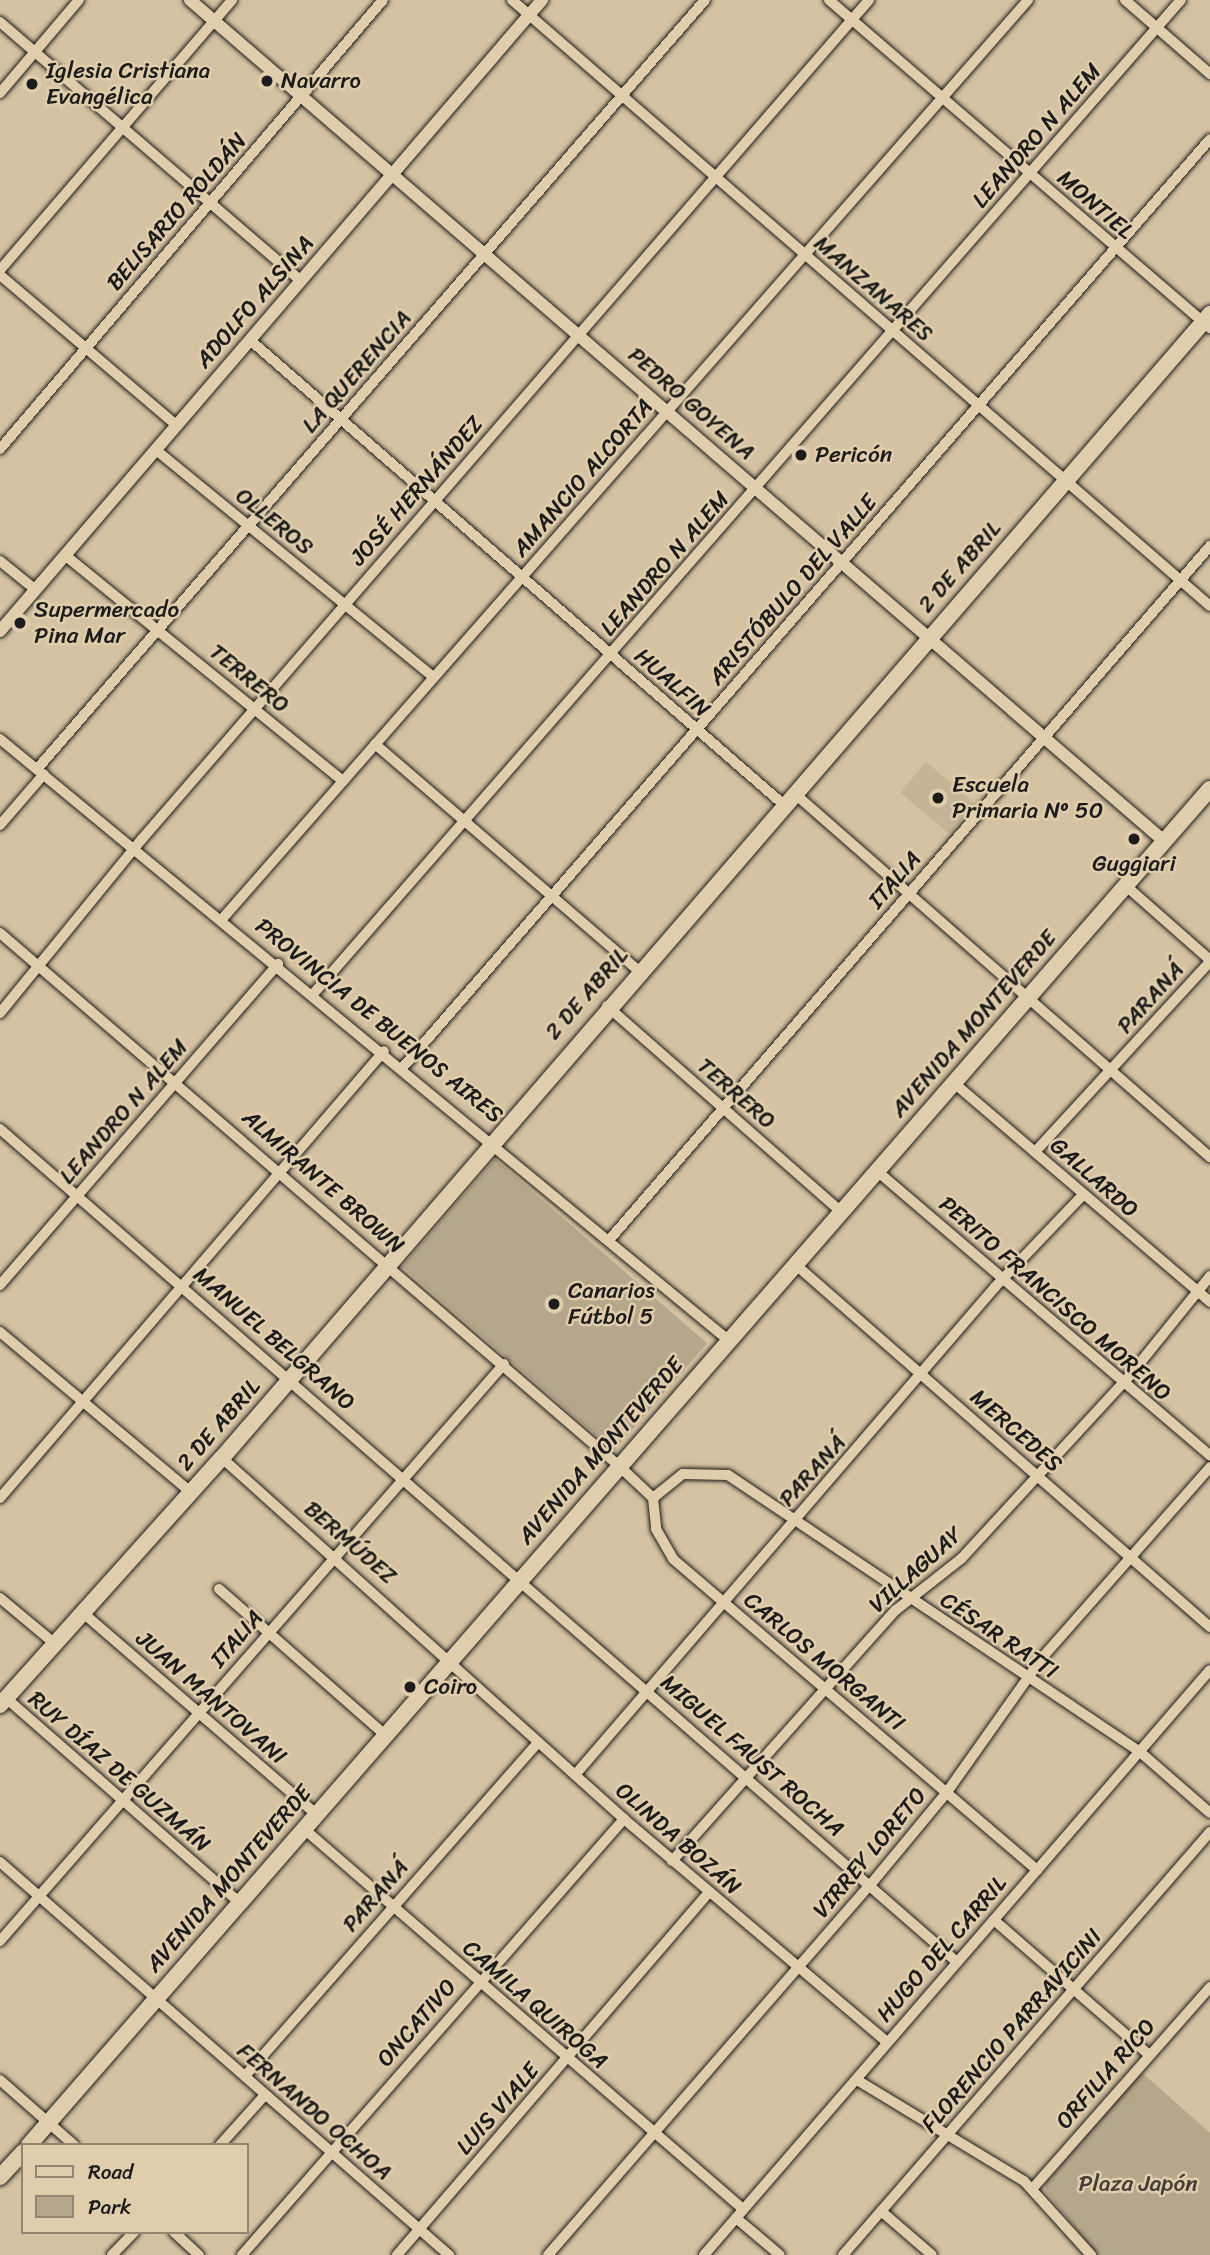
<!DOCTYPE html>
<meta charset="utf-8">
<style>
body{margin:0}
#map{position:relative;width:1210px;height:2255px;overflow:hidden;background:#d4c2a2;font-family:Sriracha,sans-serif}
div>[style]{position:absolute}
.built>*{inset:0;background:#c5b497;transform-origin:0 0}
.green>*{inset:0;background:#b5a78c;transform-origin:0 0}
.roads{filter:drop-shadow(0 0 2px #1c1c1c) drop-shadow(0 0 2px #1c1c1c)}
.minor>*{height:10px;margin:-5px;padding:0 5px;transform-origin:5px;border-radius:5px;background:#e0cdab}
.tertiary>*{height:12px;margin:-6px;padding:0 6px;transform-origin:6px;border-radius:6px;background:#e0cdab}
.primary>*{height:16px;margin:-8px;padding:0 8px;transform-origin:8px;border-radius:8px;background:#e0cdab}
.dots>*{width:19px;height:19px;translate:-50% -50%;box-sizing:border-box;border:4px solid #e0cdab;border-radius:50%}
span{translate:-50% -50%;white-space:nowrap;text-align:center;line-height:1.15;-webkit-text-stroke:5px #e0cdab;paint-order:stroke}
.poi-label{font-size:23px;color:#1c1c1c}
.left{translate:0 -50%;text-align:left}
.street-label{font-size:23px;color:#1c1c1c}
.park-label{font-size:23px;color:#423f38}
.legend{position:absolute;left:21px;top:2143px;width:228px;height:91px;box-sizing:border-box;background:#e0cdab;border:2px solid #928672;margin:0;padding:9px 12px;list-style:none;font-size:21px;color:#1c1c1c}
.legend li{display:flex;align-items:center;gap:14px;height:35px}
.legend b{width:35px;border:2px solid #928672}
</style>
<div id="map">
<div class="built">
<div style="left:926px;top:762px;width:64px;height:40px;rotate:40deg"></div>
</div>
<div class="green">
<div style="left:495px;top:1159px;width:281px;height:142px;rotate:41deg"></div>
<div style="clip-path:polygon(1140px 2071px,1210px 2133px,1210px 2255px,1098px 2255px,1046px 2192px,1045px 2184px)"></div>
</div>
<div class="roads">
<div class="minor">
<div style="left:512px;top:0;width:924px;rotate:40.96deg"></div>
<div style="left:829px;top:0;width:503px;rotate:40.72deg"></div>
<div style="left:1125px;top:0;width:113px;rotate:41deg"></div>
<div style="left:0;top:22px;width:397px;rotate:40.7deg"></div>
<div style="left:0;top:93px;width:122px;rotate:-49.7deg"></div>
<div style="left:0;top:270px;width:356px;rotate:-49.3deg"></div>
<div style="left:0;top:275px;width:231px;rotate:40.4deg"></div>
<div style="left:250px;top:340px;width:708px;rotate:41.05deg"></div>
<div style="left:0;top:449px;width:590px;rotate:-49.54deg"></div>
<div style="left:156px;top:450px;width:358px;rotate:39.3deg"></div>
<div style="left:66px;top:556px;width:357px;rotate:39.1deg"></div>
<div style="left:0;top:561px;width:46px;rotate:38.9deg"></div>
<div style="left:0;top:739px;width:944px;rotate:39.54deg"></div>
<div style="left:375px;top:744px;width:347px;rotate:40.7deg"></div>
<div style="left:37px;top:769px;width:1019px;rotate:-49.02deg"></div>
<div style="left:794px;top:793px;width:553px;rotate:41.19deg"></div>
<div style="left:0;top:825px;width:67px;rotate:-49.2deg"></div>
<div style="left:1125px;top:885px;width:113px;rotate:41.4deg"></div>
<div style="left:223px;top:918px;width:1221px;rotate:-48.75deg"></div>
<div style="left:0;top:933px;width:815px;rotate:40.72deg"></div>
<div style="left:618px;top:1465px;width:48px;rotate:43.3deg"></div>
<div style="left:653px;top:1498px;width:31px;rotate:84deg"></div>
<div style="left:656px;top:1529px;width:34px;rotate:60deg"></div>
<div style="left:673px;top:1559px;width:479px;rotate:40.5deg"></div>
<div style="left:314px;top:993px;width:1318px;rotate:-48.88deg"></div>
<div style="left:607px;top:1006px;width:310px;rotate:41.3deg"></div>
<div style="left:0;top:1013px;width:225px;rotate:-50.8deg"></div>
<div style="left:142px;top:839px;width:1110px;rotate:-49.09deg"></div>
<div style="left:404px;top:1066px;width:1228px;rotate:-48.99deg"></div>
<div style="left:954px;top:1083px;width:337px;rotate:40.5deg"></div>
<div style="left:0;top:1129px;width:1269px;rotate:41.04deg"></div>
<div style="left:1035px;top:1152px;width:258px;rotate:-47.4deg"></div>
<div style="left:877px;top:1171px;width:438px;rotate:40.5deg"></div>
<div style="left:610px;top:1239px;width:917px;rotate:-49.11deg"></div>
<div style="left:796px;top:1265px;width:550px;rotate:41.17deg"></div>
<div style="left:0;top:1285px;width:425px;rotate:-49.1deg"></div>
<div style="left:0;top:1332px;width:249px;rotate:40deg"></div>
<div style="left:222px;top:1458px;width:540px;rotate:41.92deg"></div>
<div style="left:624px;top:1819px;width:345px;rotate:40.3deg"></div>
<div style="left:0;top:1498px;width:589px;rotate:-49.34deg"></div>
<div style="left:653px;top:1498px;width:38px;rotate:-39deg"></div>
<div style="left:683px;top:1474px;width:45px;rotate:1.3deg"></div>
<div style="left:728px;top:1475px;width:495px;rotate:33.9deg"></div>
<div style="left:1139px;top:1751px;width:94px;rotate:41.1deg"></div>
<div style="left:219px;top:1589px;width:220px;rotate:41.3deg"></div>
<div style="left:0;top:1598px;width:70px;rotate:39.8deg"></div>
<div style="left:82px;top:1612px;width:309px;rotate:40.8deg"></div>
<div style="left:6px;top:1698px;width:310px;rotate:41.2deg"></div>
<div style="left:575px;top:1775px;width:644px;rotate:-49.28deg"></div>
<div style="left:995px;top:1287px;width:127px;rotate:-46.3deg"></div>
<div style="left:303px;top:1828px;width:582px;rotate:40.89deg"></div>
<div style="left:672px;top:1861px;width:336px;rotate:-48.3deg"></div>
<div style="left:896px;top:1610px;width:84px;rotate:-38.2deg"></div>
<div style="left:962px;top:1558px;width:250px;rotate:-47.4deg"></div>
<div style="left:1131px;top:1374px;width:126px;rotate:-51.1deg"></div>
<div style="left:0;top:1862px;width:597px;rotate:41.19deg"></div>
<div style="left:994px;top:1920px;width:203px;rotate:41deg"></div>
<div style="left:0;top:1941px;width:766px;rotate:-48.86deg"></div>
<div style="left:245px;top:2076px;width:444px;rotate:-48.7deg"></div>
<div style="left:0;top:2080px;width:98px;rotate:41.3deg"></div>
<div style="left:857px;top:2080px;width:195px;rotate:31.2deg"></div>
<div style="left:1024px;top:2181px;width:100px;rotate:47.8deg"></div>
<div style="left:220px;top:2145px;width:67px;rotate:-48deg"></div>
<div style="left:1033px;top:2188px;width:268px;rotate:-48.6deg"></div>
<div style="left:881px;top:2211px;width:67px;rotate:40.8deg"></div>
<div style="left:736px;top:2218px;width:57px;rotate:40.1deg"></div>
<div style="left:174px;top:2232px;width:34px;rotate:43deg"></div>
<div style="left:112px;top:2255px;width:32px;rotate:-46deg"></div>
<div style="left:242px;top:2255px;width:580px;rotate:-48.78deg"></div>
<div style="left:397px;top:2255px;width:479px;rotate:-49.3deg"></div>
<div style="left:548px;top:2255px;width:492px;rotate:-49deg"></div>
<div style="left:871px;top:1884px;width:119px;rotate:-50.4deg"></div>
<div style="left:947px;top:1792px;width:163px;rotate:-54.7deg"></div>
<div style="left:1041px;top:1659px;width:256px;rotate:-48.6deg"></div>
<div style="left:704px;top:2255px;width:773px;rotate:-49.14deg"></div>
<div style="left:843px;top:2255px;width:560px;rotate:-49.05deg"></div>
</div>
<div class="tertiary">
<div style="left:190px;top:0;width:1287px;rotate:40.81deg"></div>
<div style="left:0;top:631px;width:832px;rotate:-49.34deg"></div>
</div>
<div class="primary">
<div style="left:0;top:1705px;width:332px;rotate:-48.1deg"></div>
<div style="left:222px;top:1458px;width:1512px;rotate:-49.18deg"></div>
<div style="left:29px;top:2145px;width:1798px;rotate:-48.95deg"></div>
<div style="left:0;top:2177px;width:34px;rotate:-47deg"></div>
</div>
</div>
<div class="dots">
<div style="left:267px;top:81px;background:#1c1c1c"></div>
<div style="left:32px;top:84px;background:#1c1c1c"></div>
<div style="left:801px;top:455px;background:#1c1c1c"></div>
<div style="left:20px;top:623px;background:#1c1c1c"></div>
<div style="left:938px;top:798px;background:#1c1c1c"></div>
<div style="left:1134px;top:839px;background:#1c1c1c"></div>
<div style="left:554px;top:1304px;background:#1c1c1c"></div>
<div style="left:410px;top:1687px;background:#1c1c1c"></div>
</div>
<div class="poi-label">
<span class="left" style="left:46px;top:84px">Iglesia Cristiana<br>Evangélica</span>
<span class="left" style="left:281px;top:81px">Navarro</span>
<span class="left" style="left:815px;top:455px">Pericón</span>
<span class="left" style="left:34px;top:623px">Supermercado<br>Pina Mar</span>
<span class="left" style="left:952px;top:798px">Escuela<br>Primaria Nº 50</span>
<span style="left:1134px;top:864px">Guggiari</span>
<span class="left" style="left:568px;top:1304px">Canarios<br>Fútbol 5</span>
<span class="left" style="left:424px;top:1687px">Coiro</span>
</div>
<div class="street-label">
<span style="left:1037px;top:136px;rotate:-49deg">LEANDRO N ALEM</span>
<span style="left:1095px;top:205px;rotate:41deg">MONTIEL</span>
<span style="left:177px;top:212px;rotate:-49deg">BELISARIO ROLDÁN</span>
<span style="left:873px;top:289px;rotate:41deg">MANZANARES</span>
<span style="left:255px;top:302px;rotate:-49deg">ADOLFO ALSINA</span>
<span style="left:357px;top:372px;rotate:-49deg">LA QUERENCIA</span>
<span style="left:691px;top:404px;rotate:41deg">PEDRO GOYENA</span>
<span style="left:583px;top:478px;rotate:-49deg">AMANCIO ALCORTA</span>
<span style="left:417px;top:491px;rotate:-49deg">JOSÉ HERNÁNDEZ</span>
<span style="left:274px;top:522px;rotate:39deg">OLLEROS</span>
<span style="left:665px;top:564px;rotate:-49deg">LEANDRO N ALEM</span>
<span style="left:960px;top:567px;rotate:-49deg">2 DE ABRIL</span>
<span style="left:793px;top:590px;rotate:-49deg">ARISTÓBULO DEL VALLE</span>
<span style="left:249px;top:679px;rotate:39deg">TERRERO</span>
<span style="left:672px;top:683px;rotate:41deg">HUALFIN</span>
<span style="left:895px;top:880px;rotate:-49deg">ITALIA</span>
<span style="left:587px;top:994px;rotate:-49deg">2 DE ABRIL</span>
<span style="left:1151px;top:998px;rotate:-48deg">PARANÁ</span>
<span style="left:379px;top:1021px;rotate:39deg">PROVINCIA DE BUENOS AIRES</span>
<span style="left:974px;top:1024px;rotate:-49deg">AVENIDA MONTEVERDE</span>
<span style="left:736px;top:1094px;rotate:41deg">TERRERO</span>
<span style="left:124px;top:1112px;rotate:-49deg">LEANDRO N ALEM</span>
<span style="left:1094px;top:1178px;rotate:41deg">GALLARDO</span>
<span style="left:323px;top:1182px;rotate:41deg">ALMIRANTE BROWN</span>
<span style="left:1055px;top:1299px;rotate:41deg">PERITO FRANCISCO MORENO</span>
<span style="left:274px;top:1339px;rotate:41deg">MANUEL BELGRANO</span>
<span style="left:219px;top:1425px;rotate:-49deg">2 DE ABRIL</span>
<span style="left:1016px;top:1431px;rotate:41deg">MERCEDES</span>
<span style="left:601px;top:1451px;rotate:-49deg">AVENIDA MONTEVERDE</span>
<span style="left:813px;top:1471px;rotate:-48deg">PARANÁ</span>
<span style="left:350px;top:1543px;rotate:41deg">BERMÚDEZ</span>
<span style="left:916px;top:1570px;rotate:-42deg">VILLAGUAY</span>
<span style="left:999px;top:1636px;rotate:34deg">CÉSAR RATTI</span>
<span style="left:237px;top:1639px;rotate:-49deg">ITALIA</span>
<span style="left:824px;top:1662px;rotate:40deg">CARLOS MORGANTI</span>
<span style="left:211px;top:1698px;rotate:41deg">JUAN MANTOVANI</span>
<span style="left:752px;top:1756px;rotate:41deg">MIGUEL FAUST ROCHA</span>
<span style="left:119px;top:1772px;rotate:41deg">RUY DÍAZ DE GUZMÁN</span>
<span style="left:678px;top:1839px;rotate:41deg">OLINDA BOZÁN</span>
<span style="left:870px;top:1853px;rotate:-50deg">VIRREY LORETO</span>
<span style="left:229px;top:1879px;rotate:-49deg">AVENIDA MONTEVERDE</span>
<span style="left:376px;top:1896px;rotate:-49deg">PARANÁ</span>
<span style="left:942px;top:1949px;rotate:-49deg">HUGO DEL CARRIL</span>
<span style="left:535px;top:2005px;rotate:41deg">CAMILA QUIROGA</span>
<span style="left:417px;top:2023px;rotate:-49deg">ONCATIVO</span>
<span style="left:1012px;top:2031px;rotate:-49deg">FLORENCIO PARRAVICINI</span>
<span style="left:1106px;top:2074px;rotate:-49deg">ORFILIA RICO</span>
<span style="left:498px;top:2109px;rotate:-49deg">LUIS VIALE</span>
<span style="left:314px;top:2112px;rotate:41deg">FERNANDO OCHOA</span>
</div>
<div class="park-label">
<span style="left:1138px;top:2184px">Plaza Japón</span>
</div>
<ul class="legend">
<li><b style="height:9px;background:#e0cdab"></b>Road</li>
<li><b style="height:19px;background:#b5a78c"></b>Park</li>
</ul>
</div>
